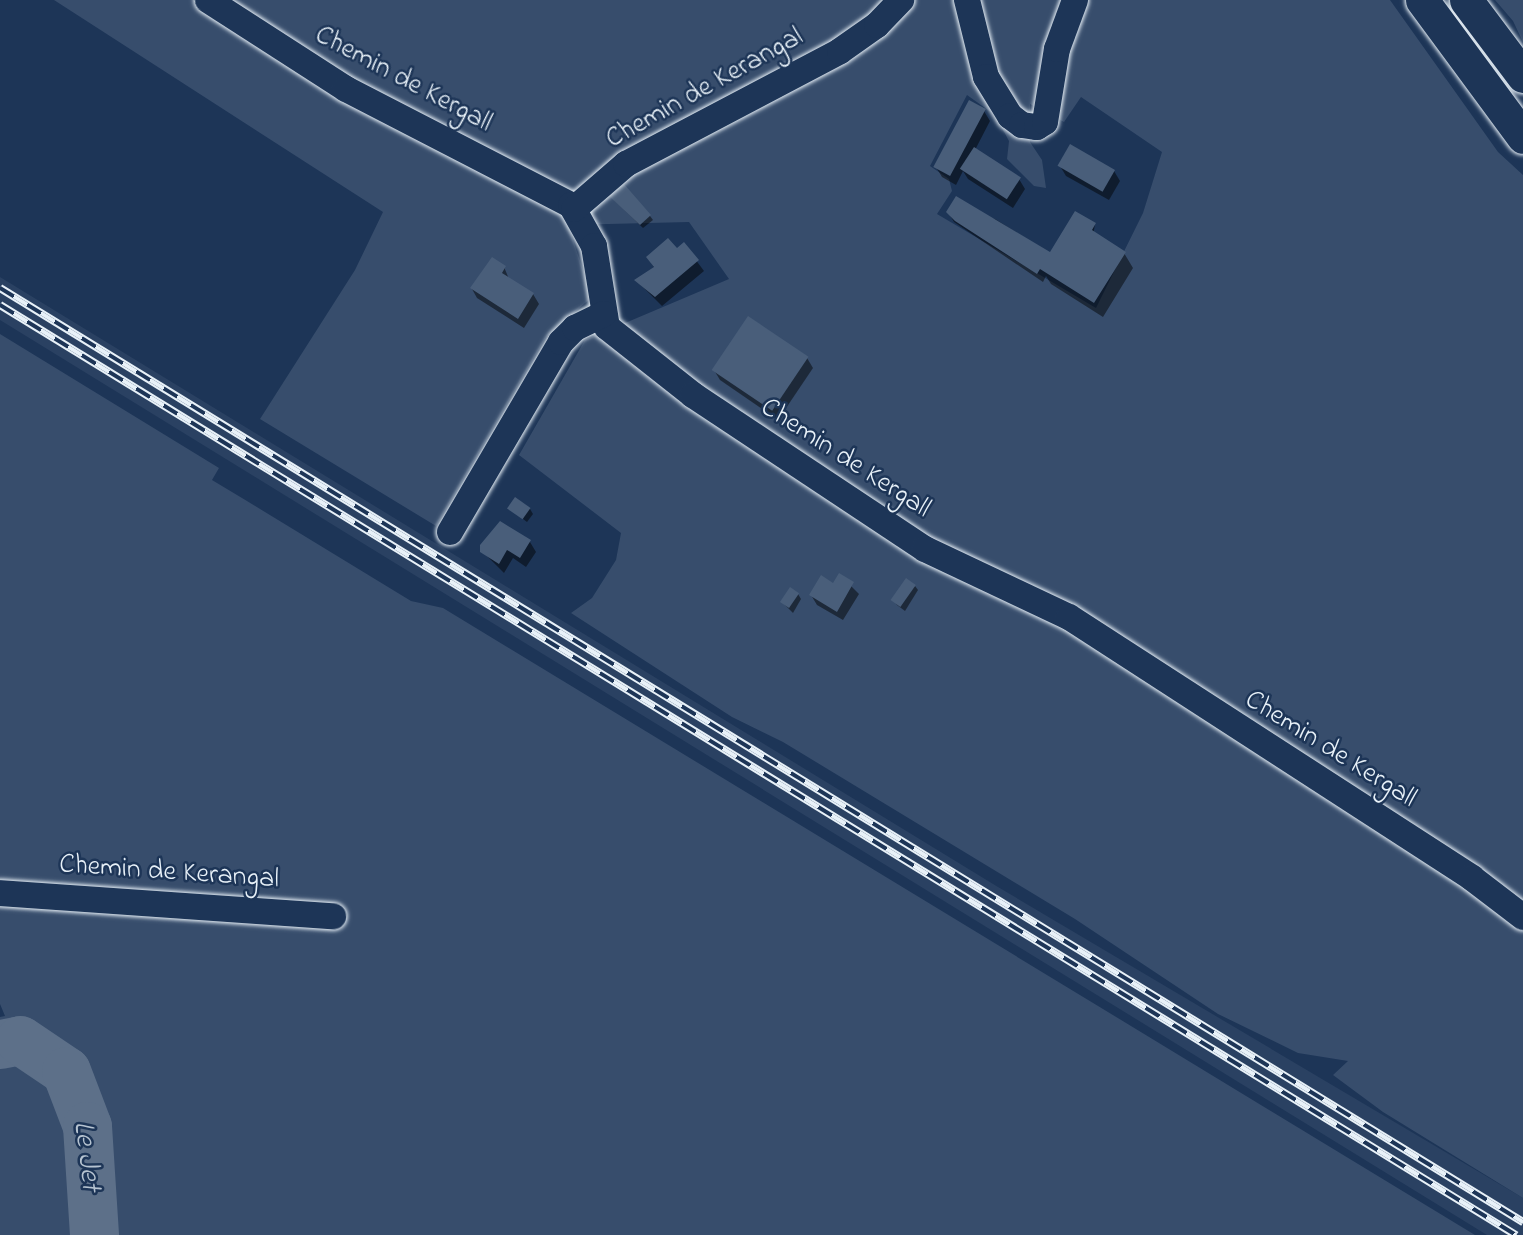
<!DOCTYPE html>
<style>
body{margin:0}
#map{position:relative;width:1523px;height:1235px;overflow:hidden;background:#1d3557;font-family:"Indie Flower",sans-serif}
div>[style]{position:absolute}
.built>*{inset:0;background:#2a4162}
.green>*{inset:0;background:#374d6c}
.shadow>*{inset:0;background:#0007}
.river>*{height:49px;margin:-24.5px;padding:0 24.5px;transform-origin:24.5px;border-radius:24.5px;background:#5d7089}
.building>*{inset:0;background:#495e7a;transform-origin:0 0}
.roads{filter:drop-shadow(0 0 2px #e8f1f8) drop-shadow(0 0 2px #e8f1f8)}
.minor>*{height:26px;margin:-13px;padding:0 13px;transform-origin:13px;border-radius:13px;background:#1d3557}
.major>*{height:33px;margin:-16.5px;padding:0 16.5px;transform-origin:16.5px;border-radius:16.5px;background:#1d3557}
.rail>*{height:8px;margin-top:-4px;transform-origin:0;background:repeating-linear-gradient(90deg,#1d3557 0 16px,#e8f1f8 0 32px);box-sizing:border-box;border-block:2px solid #e8f1f8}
span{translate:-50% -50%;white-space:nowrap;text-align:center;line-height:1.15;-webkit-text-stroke:5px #1d3557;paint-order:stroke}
.street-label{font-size:28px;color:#e8f1f8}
.water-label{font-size:30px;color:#b7c4d1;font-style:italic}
</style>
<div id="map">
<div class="built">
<div style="clip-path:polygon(0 277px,998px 887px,1523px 1198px,1523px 1235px,1487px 1235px,0 320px)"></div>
</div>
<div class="green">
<div style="clip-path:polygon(evenodd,54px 0,1390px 0,1498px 152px,1523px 175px,1523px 1198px,1383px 1112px,1333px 1075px,1348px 1061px,1298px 1053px,1218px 1014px,1075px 919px,783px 742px,732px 717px,571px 613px,592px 598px,616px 560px,621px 533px,519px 455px,585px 340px,729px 279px,689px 222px,568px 225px,592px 297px,546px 337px,436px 526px,260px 419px,355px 270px,383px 212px,54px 0,967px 95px,995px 115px,1009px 141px,1007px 159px,1034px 186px,1046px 188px,1042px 160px,1030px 142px,1030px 104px,1064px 122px,1081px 97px,1162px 152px,1143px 213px,1096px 308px,937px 214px,952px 191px,949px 179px,930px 166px,967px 95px)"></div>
<div style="clip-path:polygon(1495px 0,1523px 0,1523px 42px,1513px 21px)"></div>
<div style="clip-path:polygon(0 334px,219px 468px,212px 480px,242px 498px,411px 601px,443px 608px,1475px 1235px,0 1235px,0 1017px,5px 1016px,0 1004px)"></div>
</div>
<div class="shadow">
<div style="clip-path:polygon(984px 111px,990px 121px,975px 150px,1019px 179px,1025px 189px,1013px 208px,968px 179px,963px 171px,956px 185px,942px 177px,936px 167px)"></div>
<div style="clip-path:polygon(1060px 166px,1114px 171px,1120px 181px,1109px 200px,1066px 176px)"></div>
<div style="clip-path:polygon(611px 197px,650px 216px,653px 220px,643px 228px)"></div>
<div style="clip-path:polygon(948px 212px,995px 219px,1049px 253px,1095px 224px,1093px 236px,1124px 253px,1133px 268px,1103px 317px,1051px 284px,1046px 276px,1043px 282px,954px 222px)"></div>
<div style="clip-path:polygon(684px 244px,704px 271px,662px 306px,637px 281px,655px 269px,648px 257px,677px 251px)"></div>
<div style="clip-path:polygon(504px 267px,509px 279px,533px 294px,539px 304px,524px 328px,477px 298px,472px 289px)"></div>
<div style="clip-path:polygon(748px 319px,807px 358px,813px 368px,778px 420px,720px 380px,714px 370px)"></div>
<div style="clip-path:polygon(510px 509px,530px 509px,533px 514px,527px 522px)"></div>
<div style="clip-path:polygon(530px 542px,536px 552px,526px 567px,513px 558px,504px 573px,482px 551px)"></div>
<div style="clip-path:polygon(840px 575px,859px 594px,843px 620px,817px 605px,811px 595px,833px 586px)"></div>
<div style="clip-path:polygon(915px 586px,918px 590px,905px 611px,897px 605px,894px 601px)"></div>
<div style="clip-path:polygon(798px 594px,801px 599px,793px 613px,783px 603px)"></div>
</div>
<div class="river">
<div style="left:0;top:1044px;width:20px;rotate:-11deg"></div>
<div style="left:20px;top:1040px;width:55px;rotate:34deg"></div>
<div style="left:66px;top:1071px;width:59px;rotate:69.1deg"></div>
<div style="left:87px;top:1126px;width:109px;rotate:86.3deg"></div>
</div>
<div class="building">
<div style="left:969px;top:100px;width:19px;height:76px;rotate:28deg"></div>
<div style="left:1070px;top:144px;width:52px;height:25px;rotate:30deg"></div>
<div style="left:974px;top:147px;width:56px;height:26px;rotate:33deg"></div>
<div style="clip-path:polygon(624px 184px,651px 215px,640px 225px,609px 196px)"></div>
<div style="clip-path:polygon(956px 196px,1050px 252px,1075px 211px,1096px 223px,1092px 230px,1126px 252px,1094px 303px,1040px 269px,1037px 274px,955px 221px,946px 212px)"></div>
<div style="clip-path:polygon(668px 238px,677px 248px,684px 242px,699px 260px,655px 297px,634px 280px,654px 267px,646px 257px)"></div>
<div style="clip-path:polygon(492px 257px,506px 266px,502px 273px,534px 293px,518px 319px,470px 288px)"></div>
<div style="left:748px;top:316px;width:73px;height:65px;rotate:34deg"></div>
<div style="left:515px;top:497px;width:19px;height:14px;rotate:35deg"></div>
<div style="clip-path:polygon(500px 521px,531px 540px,520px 558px,507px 550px,499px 564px,480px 552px,480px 545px)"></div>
<div style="clip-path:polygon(839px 573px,854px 582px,837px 612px,809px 595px,821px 575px,833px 583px)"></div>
<div style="left:906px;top:578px;width:12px;height:27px;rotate:35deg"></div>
<div style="left:790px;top:587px;width:11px;height:18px;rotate:34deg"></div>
</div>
<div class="roads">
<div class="minor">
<div style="left:208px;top:0;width:164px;rotate:32.8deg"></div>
<div style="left:346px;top:89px;width:253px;rotate:27.3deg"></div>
<div style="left:571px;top:205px;width:47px;rotate:60.7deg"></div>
<div style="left:594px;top:246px;width:82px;rotate:80.9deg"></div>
<div style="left:607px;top:327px;width:110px;rotate:38.3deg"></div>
<div style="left:693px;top:395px;width:278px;rotate:33.6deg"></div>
<div style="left:925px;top:549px;width:159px;rotate:25.3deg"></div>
<div style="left:1069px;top:617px;width:480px;rotate:32.9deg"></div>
<div style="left:1472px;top:878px;width:64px;rotate:37.4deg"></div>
<div style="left:967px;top:0;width:79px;rotate:76.1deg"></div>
<div style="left:986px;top:77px;width:46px;rotate:58.4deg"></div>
<div style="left:1010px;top:116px;width:15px;rotate:37deg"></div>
<div style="left:1022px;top:125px;width:15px;rotate:8deg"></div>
<div style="left:1037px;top:127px;width:9px;rotate:-32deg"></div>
<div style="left:1045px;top:122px;width:74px;rotate:-80.7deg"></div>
<div style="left:1057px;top:49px;width:52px;rotate:-69.8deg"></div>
<div style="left:574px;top:209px;width:69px;rotate:-40.9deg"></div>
<div style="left:626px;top:164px;width:242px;rotate:-27.8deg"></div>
<div style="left:840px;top:51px;width:45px;rotate:-35.1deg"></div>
<div style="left:877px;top:25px;width:35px;rotate:-46deg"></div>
<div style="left:450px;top:532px;width:220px;rotate:-59.7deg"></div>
<div style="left:561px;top:342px;width:20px;rotate:-45deg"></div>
<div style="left:575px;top:328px;width:32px;rotate:-26deg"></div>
<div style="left:0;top:893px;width:334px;rotate:4deg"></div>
</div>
<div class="major">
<div style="left:1422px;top:0;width:170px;rotate:53.6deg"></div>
<div style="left:1466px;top:0;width:95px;rotate:53.1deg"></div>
</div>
</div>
<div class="rail">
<div style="left:0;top:288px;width:1787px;rotate:31.52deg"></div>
<div style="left:0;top:305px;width:1779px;rotate:31.53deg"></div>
</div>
<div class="street-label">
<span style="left:403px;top:80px;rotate:28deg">Chemin de Kergall</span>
<span style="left:705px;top:89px;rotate:-29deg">Chemin de Kerangal</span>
<span style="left:845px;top:459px;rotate:33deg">Chemin de Kergall</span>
<span style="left:1330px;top:750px;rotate:32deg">Chemin de Kergall</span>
<span style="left:169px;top:873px;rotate:4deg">Chemin de Kerangal</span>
</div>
<div class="water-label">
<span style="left:86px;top:1156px;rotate:83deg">Le Jet</span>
</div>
</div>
